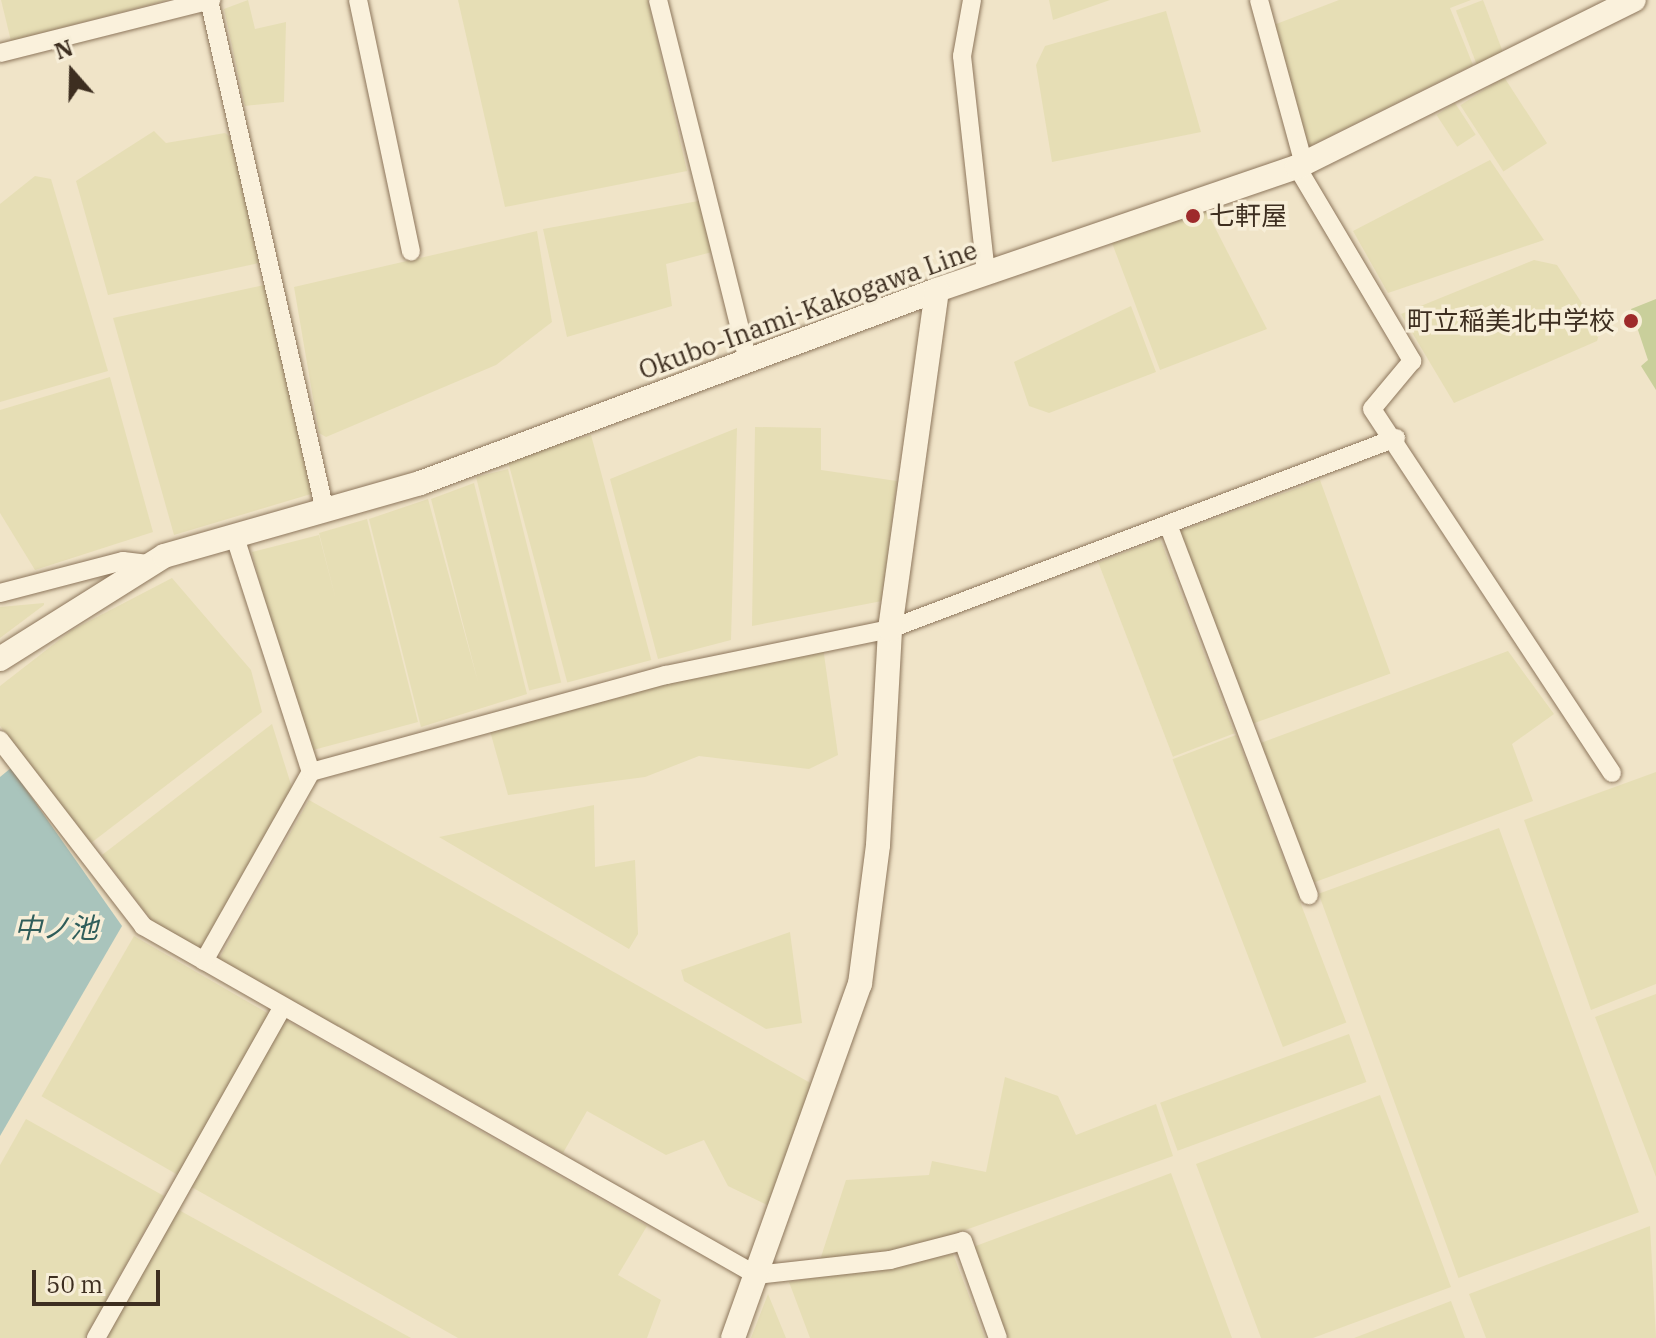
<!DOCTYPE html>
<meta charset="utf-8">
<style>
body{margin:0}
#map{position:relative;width:1656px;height:1338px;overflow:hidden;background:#f0e4c8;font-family:"IBM Plex Serif","Noto Sans JP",serif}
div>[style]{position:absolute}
.farmland>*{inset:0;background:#e6deb5;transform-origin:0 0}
.green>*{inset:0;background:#c9cf9b}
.water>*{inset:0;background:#a9c4bc}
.roads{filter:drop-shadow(0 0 2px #8d765c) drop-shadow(0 0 2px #8d765c)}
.street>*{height:18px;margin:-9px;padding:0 9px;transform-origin:9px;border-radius:9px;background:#faf1dc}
.secondary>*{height:24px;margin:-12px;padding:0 12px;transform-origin:12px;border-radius:12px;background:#faf1dc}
.dots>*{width:22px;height:22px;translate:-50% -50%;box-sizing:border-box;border:4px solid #f7eed8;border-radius:50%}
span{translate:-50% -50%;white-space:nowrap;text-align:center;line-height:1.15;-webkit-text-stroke:7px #f7eed8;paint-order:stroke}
.poi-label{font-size:26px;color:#3d2e20}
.left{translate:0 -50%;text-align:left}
.right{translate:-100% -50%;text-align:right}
.street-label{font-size:26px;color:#3d2e20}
.water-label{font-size:28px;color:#2f5d5a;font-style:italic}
.north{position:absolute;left:32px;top:32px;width:80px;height:80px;-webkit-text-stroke:6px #f7eed8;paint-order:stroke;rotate:340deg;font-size:22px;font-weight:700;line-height:32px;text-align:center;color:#3d2e20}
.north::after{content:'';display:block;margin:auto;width:28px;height:36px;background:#3d2e20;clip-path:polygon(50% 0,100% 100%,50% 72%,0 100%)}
.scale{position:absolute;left:32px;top:1270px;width:128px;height:36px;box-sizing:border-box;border:4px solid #3d2e20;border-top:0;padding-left:10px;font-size:24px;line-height:28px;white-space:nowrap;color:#3d2e20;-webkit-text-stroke:6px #f7eed8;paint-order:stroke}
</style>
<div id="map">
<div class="farmland">
<div style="clip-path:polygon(1px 0,168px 0,11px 41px)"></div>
<div style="clip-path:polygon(248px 0,255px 29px,286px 22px,284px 102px,245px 106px,224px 9px)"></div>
<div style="clip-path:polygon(458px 0,648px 0,687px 171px,505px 207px)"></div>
<div style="clip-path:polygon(1049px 0,1110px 0,1053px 20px)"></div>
<div style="clip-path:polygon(1339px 0,1471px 0,1450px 8px,1473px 65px,1310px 146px,1301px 138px,1271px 26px)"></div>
<div style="left:1483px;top:0;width:58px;height:29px;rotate:69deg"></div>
<div style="clip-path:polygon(1166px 11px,1201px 132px,1052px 162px,1036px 65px,1045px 46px)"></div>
<div style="left:1504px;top:77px;width:79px;height:52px;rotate:57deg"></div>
<div style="left:1455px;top:103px;width:38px;height:22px;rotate:57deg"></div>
<div style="clip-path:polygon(154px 131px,166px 143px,225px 133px,240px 144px,264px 262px,108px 295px,76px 181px)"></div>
<div style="clip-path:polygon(1490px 160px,1544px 240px,1388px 293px,1353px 231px)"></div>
<div style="clip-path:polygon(35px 176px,51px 179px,108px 371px,0 402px,0 204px)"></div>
<div style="clip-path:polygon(704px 200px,716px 251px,666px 264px,672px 306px,567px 337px,543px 229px)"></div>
<div style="clip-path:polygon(1206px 210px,1267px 329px,1160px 370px,1112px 243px)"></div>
<div style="clip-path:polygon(537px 231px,552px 322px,496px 365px,326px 437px,319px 433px,294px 287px)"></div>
<div style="clip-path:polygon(1534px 260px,1557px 265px,1600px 331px,1597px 341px,1454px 403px,1401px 314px)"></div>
<div style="clip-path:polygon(269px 284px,311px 494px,174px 535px,113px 318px)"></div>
<div style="clip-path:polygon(1131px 306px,1156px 372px,1049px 413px,1029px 406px,1014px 362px)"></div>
<div style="clip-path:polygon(110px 377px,153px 532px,35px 570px,0 513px,0 410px)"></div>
<div style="clip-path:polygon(755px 427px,821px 428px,821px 470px,897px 481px,882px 601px,752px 626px)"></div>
<div style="clip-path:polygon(737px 428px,731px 640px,658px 659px,610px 479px)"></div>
<div style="left:591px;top:435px;width:233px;height:87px;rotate:75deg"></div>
<div style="left:508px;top:469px;width:220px;height:33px;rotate:76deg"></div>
<div style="left:1320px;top:480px;width:206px;height:152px;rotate:70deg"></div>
<div style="clip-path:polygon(474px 483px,527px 694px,421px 727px,369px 519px,428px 499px,478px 682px,431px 499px)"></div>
<div style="clip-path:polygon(367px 519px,418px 722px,302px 753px,252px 552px,319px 535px,336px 600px,319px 533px)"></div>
<div style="left:1160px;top:539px;width:208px;height:66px;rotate:69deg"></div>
<div style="clip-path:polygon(172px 578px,251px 670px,262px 712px,91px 843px,0 726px,0 686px,72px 630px)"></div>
<div style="clip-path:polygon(44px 603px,44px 605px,0 638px,0 607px)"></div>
<div style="clip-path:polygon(823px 647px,838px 755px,809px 769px,699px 756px,645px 777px,508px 795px,490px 731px,571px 705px)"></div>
<div style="clip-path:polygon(1508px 651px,1554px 714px,1512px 744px,1533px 801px,1310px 884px,1258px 744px)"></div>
<div style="clip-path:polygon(272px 724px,293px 791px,202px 948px,195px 948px,152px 921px,102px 855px)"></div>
<div style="left:1236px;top:735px;width:308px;height:68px;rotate:69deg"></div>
<div style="clip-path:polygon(1656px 772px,1656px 984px,1591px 1010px,1524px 820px)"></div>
<div style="clip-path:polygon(309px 800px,814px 1085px,771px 1207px,728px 1186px,704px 1140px,666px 1155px,587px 1111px,563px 1153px,219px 959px)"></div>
<div style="clip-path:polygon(594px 805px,595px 867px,635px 860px,638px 934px,629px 949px,439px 837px)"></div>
<div style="left:1499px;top:828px;width:409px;height:192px;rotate:70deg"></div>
<div style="clip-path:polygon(790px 932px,802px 1023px,766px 1029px,684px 981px,681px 970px)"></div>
<div style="left:134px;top:936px;width:160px;height:185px;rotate:30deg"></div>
<div style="clip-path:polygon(1656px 994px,1656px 1177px,1595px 1017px)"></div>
<div style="clip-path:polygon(284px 1019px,647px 1226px,618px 1275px,661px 1300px,647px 1338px,458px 1338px,188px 1185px)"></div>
<div style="left:1349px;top:1034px;width:51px;height:201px;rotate:70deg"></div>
<div style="clip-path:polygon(1005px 1077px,1058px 1096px,1076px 1135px,1156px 1104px,1173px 1156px,912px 1249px,819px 1263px,846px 1180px,929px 1175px,932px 1161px,986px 1172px)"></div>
<div style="clip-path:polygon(1380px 1095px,1451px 1287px,1313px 1338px,1261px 1338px,1196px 1164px)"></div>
<div style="clip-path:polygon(26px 1119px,164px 1196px,85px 1338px,0 1338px,0 1165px)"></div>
<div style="clip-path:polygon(1171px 1173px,1232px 1338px,1006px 1338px,973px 1247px)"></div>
<div style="clip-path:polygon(177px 1209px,411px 1338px,105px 1338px)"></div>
<div style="clip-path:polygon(1650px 1226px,1656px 1338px,1486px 1338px,1469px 1294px)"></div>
<div style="clip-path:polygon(953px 1254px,985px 1338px,810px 1338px,789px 1282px)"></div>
<div style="clip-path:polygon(768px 1294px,786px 1338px,751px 1338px)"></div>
<div style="clip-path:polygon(1451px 1301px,1465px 1338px,1354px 1338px)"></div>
</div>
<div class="green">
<div style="clip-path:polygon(1656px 299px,1656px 390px,1641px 366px,1648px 360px,1631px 309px)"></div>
</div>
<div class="water">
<div style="clip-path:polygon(11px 768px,122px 926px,0 1136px,0 777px)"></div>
</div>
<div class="roads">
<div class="street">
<div style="left:209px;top:0;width:524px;rotate:77.21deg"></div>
<div style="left:358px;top:0;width:257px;rotate:78.1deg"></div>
<div style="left:658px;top:0;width:372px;rotate:76deg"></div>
<div style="left:972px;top:0;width:57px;rotate:100.1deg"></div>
<div style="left:962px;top:56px;width:219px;rotate:83.7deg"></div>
<div style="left:1259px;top:0;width:170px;rotate:74.7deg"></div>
<div style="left:0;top:53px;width:218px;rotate:-14.1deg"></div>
<div style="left:1297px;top:167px;width:226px;rotate:59.3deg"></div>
<div style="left:1412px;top:361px;width:62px;rotate:129.8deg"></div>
<div style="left:1372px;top:409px;width:436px;rotate:56.6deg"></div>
<div style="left:1169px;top:527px;width:394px;rotate:69.2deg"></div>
<div style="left:234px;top:534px;width:250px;rotate:72.1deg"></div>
<div style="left:0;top:593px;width:127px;rotate:-14.6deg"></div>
<div style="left:123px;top:561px;width:23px;rotate:7deg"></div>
<div style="left:0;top:740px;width:235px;rotate:52.4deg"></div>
<div style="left:143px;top:926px;width:705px;rotate:29.65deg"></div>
<div style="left:756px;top:1275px;width:135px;rotate:-6.4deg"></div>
<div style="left:890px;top:1260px;width:75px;rotate:-14.6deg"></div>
<div style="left:963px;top:1241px;width:103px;rotate:70.2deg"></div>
<div style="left:204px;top:961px;width:217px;rotate:-60.5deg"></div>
<div style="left:311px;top:772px;width:368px;rotate:-15.3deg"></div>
<div style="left:666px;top:675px;width:229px;rotate:-11.6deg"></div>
<div style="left:890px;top:629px;width:541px;rotate:-20.68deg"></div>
<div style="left:96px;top:1338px;width:379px;rotate:-60.6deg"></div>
</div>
<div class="secondary">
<div style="left:0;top:659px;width:194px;rotate:-32.1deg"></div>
<div style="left:164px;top:556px;width:266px;rotate:-15.9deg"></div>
<div style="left:420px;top:483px;width:552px;rotate:-20.47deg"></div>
<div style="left:937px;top:290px;width:380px;rotate:-18.9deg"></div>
<div style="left:1297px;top:167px;width:376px;rotate:-26.4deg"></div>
<div style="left:733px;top:1338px;width:376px;rotate:-70.3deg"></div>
<div style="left:860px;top:984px;width:140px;rotate:-82.6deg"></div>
<div style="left:878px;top:845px;width:216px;rotate:-86.8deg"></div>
<div style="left:890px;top:629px;width:342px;rotate:-82.1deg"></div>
</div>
</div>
<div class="dots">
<div style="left:1193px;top:216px;background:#9e2a2b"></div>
<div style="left:1631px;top:321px;background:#9e2a2b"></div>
</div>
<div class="poi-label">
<span class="left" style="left:1209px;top:216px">七軒屋</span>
<span class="right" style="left:1615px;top:321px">町立稲美北中学校</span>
</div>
<div class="street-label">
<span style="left:808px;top:310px;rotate:-20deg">Okubo-Inami-Kakogawa Line</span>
</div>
<div class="water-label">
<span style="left:56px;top:928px">中ノ池</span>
</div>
<div class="north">N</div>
<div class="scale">50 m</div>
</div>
